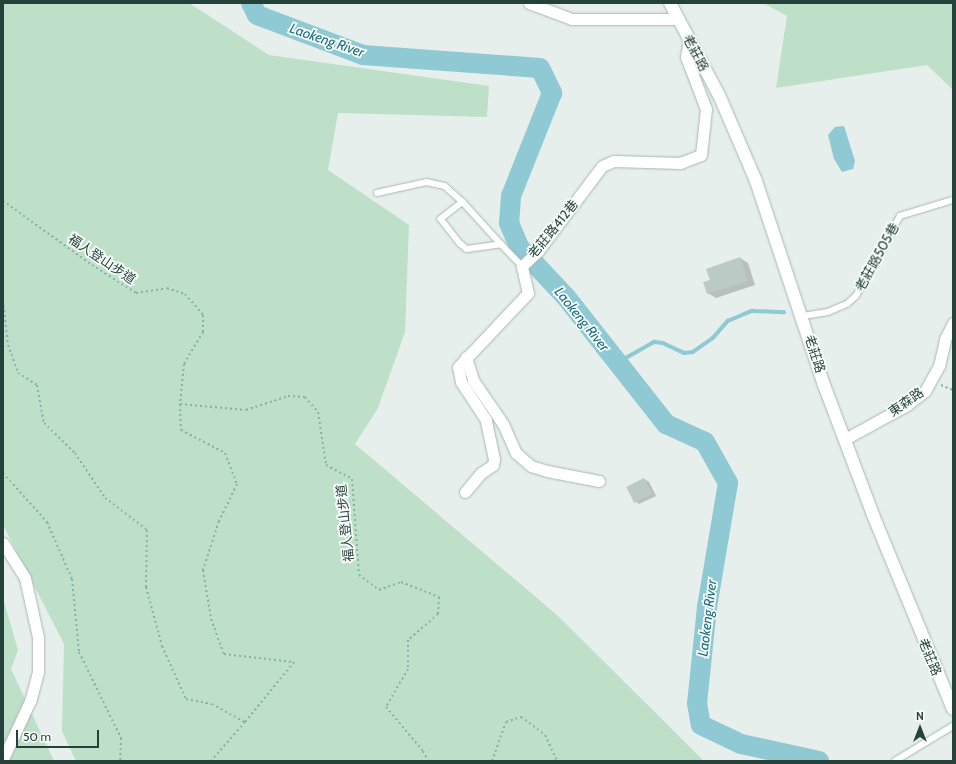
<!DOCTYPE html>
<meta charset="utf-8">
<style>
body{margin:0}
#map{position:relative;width:956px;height:764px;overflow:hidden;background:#e6efeb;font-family:Cabin,"Noto Sans TC",sans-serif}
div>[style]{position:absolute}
.green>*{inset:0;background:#bfe0c8}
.water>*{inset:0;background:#8ec9d4}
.shadow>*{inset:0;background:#0003}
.stream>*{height:3.5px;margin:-1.75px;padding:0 1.75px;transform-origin:1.75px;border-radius:1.75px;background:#8ec9d4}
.river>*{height:20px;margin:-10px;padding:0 10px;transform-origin:10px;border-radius:10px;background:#8ec9d4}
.building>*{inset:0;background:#bbcac4;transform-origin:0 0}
.path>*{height:2px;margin-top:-1px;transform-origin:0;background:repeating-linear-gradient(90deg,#86b3a5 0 2px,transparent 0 5px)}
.roads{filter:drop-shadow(0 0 1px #a8b8b2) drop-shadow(0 0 1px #a8b8b2)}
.service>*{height:5.5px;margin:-2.75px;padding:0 2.75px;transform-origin:2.75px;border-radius:2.75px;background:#fff}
.minor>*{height:11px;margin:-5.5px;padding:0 5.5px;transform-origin:5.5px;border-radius:5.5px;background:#fff}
.tertiary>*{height:12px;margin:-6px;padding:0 6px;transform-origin:6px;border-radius:6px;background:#fff}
span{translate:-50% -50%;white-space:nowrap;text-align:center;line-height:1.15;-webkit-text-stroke:3.5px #f7fbf9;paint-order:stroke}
.street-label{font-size:13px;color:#24423a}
.water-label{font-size:14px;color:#1c6f80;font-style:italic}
.frame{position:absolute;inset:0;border:4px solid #24423a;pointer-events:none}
.north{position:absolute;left:900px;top:708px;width:40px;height:40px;-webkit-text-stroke:3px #f7fbf9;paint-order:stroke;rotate:0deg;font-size:11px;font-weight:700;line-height:16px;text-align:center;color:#24423a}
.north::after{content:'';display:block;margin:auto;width:14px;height:18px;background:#24423a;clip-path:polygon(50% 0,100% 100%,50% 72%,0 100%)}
.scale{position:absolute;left:16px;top:730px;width:83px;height:18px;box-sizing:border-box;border:2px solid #24423a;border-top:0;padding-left:5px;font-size:12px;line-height:14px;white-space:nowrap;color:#24423a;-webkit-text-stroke:3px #f7fbf9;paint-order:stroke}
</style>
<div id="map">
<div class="green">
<div style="clip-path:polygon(3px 3px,189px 3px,269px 55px,489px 86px,487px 117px,338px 113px,328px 170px,409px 225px,405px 332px,378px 408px,355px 444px,557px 615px,704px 761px,76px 761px,62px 731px,64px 644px,3px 525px)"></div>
<div style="clip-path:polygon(763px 3px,953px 3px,953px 90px,927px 65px,776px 88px,787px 16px)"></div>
<div style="clip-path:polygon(3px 598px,18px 650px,11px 669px,54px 761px,3px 761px)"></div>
</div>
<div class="water">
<div style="clip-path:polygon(844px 126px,855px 161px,853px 169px,842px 172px,834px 159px,828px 135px,835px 127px)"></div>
</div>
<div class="shadow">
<div style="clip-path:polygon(740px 258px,748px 263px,755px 285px,716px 298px,708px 293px,711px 281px)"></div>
<div style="clip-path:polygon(644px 479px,649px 482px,656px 496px,639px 504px,635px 501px)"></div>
</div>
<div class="stream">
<div style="left:617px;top:363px;width:43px;rotate:-29.6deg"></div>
<div style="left:654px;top:342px;width:9px;rotate:6deg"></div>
<div style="left:663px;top:343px;width:23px;rotate:25deg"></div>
<div style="left:684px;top:353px;width:9px;rotate:-6deg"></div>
<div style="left:693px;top:352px;width:24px;rotate:-35deg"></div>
<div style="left:713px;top:338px;width:23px;rotate:-49deg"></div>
<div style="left:728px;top:321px;width:26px;rotate:-23deg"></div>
<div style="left:752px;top:311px;width:32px;rotate:2deg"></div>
</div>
<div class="river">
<div style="left:251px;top:3px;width:13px;rotate:63deg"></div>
<div style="left:257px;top:15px;width:113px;rotate:20.7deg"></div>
<div style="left:363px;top:55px;width:177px;rotate:4.2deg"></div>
<div style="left:540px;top:68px;width:28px;rotate:64deg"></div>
<div style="left:552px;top:93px;width:111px;rotate:111.7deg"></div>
<div style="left:511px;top:196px;width:27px;rotate:94deg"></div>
<div style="left:509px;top:223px;width:26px;rotate:67deg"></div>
<div style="left:519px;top:247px;width:69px;rotate:46.8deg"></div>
<div style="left:566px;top:297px;width:162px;rotate:51.8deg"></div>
<div style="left:666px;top:424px;width:43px;rotate:24.8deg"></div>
<div style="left:705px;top:442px;width:47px;rotate:60.7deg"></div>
<div style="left:728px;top:483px;width:126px;rotate:99.6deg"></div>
<div style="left:707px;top:607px;width:97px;rotate:95.9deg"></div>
<div style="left:697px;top:703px;width:22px;rotate:80deg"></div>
<div style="left:701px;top:725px;width:44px;rotate:25.4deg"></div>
<div style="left:741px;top:744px;width:80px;rotate:12.3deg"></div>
</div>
<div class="building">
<div style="clip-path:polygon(740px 257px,748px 281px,707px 294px,703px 282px,710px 280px,706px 269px)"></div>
<div style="left:644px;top:478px;width:18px;height:20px;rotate:63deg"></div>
</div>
<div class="path">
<div style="left:3px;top:201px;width:110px;rotate:35.7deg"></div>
<div style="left:92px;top:265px;width:52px;rotate:32.5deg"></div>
<div style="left:136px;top:293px;width:31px;rotate:-9deg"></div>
<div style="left:167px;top:288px;width:19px;rotate:18deg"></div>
<div style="left:185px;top:294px;width:28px;rotate:49deg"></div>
<div style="left:203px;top:315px;width:17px;rotate:90deg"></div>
<div style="left:203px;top:332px;width:37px;rotate:121deg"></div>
<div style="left:184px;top:364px;width:40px;rotate:95.7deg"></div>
<div style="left:180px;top:404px;width:66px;rotate:5.2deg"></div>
<div style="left:246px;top:410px;width:44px;rotate:-18.4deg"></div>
<div style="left:288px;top:396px;width:17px;rotate:3deg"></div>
<div style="left:305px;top:397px;width:20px;rotate:49deg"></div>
<div style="left:318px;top:412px;width:54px;rotate:81.4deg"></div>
<div style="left:326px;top:465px;width:30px;rotate:28deg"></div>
<div style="left:352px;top:479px;width:96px;rotate:85.8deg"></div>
<div style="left:359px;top:575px;width:25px;rotate:37deg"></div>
<div style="left:379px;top:590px;width:23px;rotate:-20deg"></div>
<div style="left:401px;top:582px;width:41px;rotate:21.5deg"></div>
<div style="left:439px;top:597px;width:17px;rotate:93deg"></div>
<div style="left:438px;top:614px;width:40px;rotate:139deg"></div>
<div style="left:408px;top:640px;width:29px;rotate:90deg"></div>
<div style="left:408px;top:669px;width:44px;rotate:120.1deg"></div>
<div style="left:386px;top:707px;width:57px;rotate:49.9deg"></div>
<div style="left:423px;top:751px;width:11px;rotate:63deg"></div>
<div style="left:3px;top:300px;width:45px;rotate:83.7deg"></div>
<div style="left:8px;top:345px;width:30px;rotate:70deg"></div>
<div style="left:18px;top:373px;width:22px;rotate:32deg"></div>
<div style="left:37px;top:385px;width:39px;rotate:80deg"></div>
<div style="left:44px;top:423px;width:43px;rotate:44.1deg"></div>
<div style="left:75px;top:453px;width:54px;rotate:56.3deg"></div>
<div style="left:105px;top:498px;width:53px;rotate:37.3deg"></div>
<div style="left:147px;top:530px;width:57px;rotate:91deg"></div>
<div style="left:146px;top:587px;width:61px;rotate:74.8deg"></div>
<div style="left:162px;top:646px;width:58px;rotate:65.6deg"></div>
<div style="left:186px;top:699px;width:26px;rotate:11deg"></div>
<div style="left:212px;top:704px;width:38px;rotate:29deg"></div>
<div style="left:245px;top:722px;width:52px;rotate:131.1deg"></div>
<div style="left:941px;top:385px;width:13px;rotate:23deg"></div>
<div style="left:180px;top:404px;width:26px;rotate:88deg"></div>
<div style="left:181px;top:430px;width:50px;rotate:27.6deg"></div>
<div style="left:225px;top:453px;width:33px;rotate:69deg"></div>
<div style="left:237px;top:484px;width:41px;rotate:115.9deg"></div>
<div style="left:219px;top:521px;width:52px;rotate:108.1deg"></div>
<div style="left:203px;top:570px;width:50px;rotate:80.7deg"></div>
<div style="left:211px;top:619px;width:37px;rotate:70deg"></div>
<div style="left:224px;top:654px;width:70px;rotate:6.5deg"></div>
<div style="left:294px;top:662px;width:77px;rotate:129.2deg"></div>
<div style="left:3px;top:473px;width:66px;rotate:48.1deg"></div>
<div style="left:47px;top:522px;width:62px;rotate:66.3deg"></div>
<div style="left:72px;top:579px;width:73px;rotate:84.5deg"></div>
<div style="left:79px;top:652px;width:96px;rotate:64deg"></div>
<div style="left:121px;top:738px;width:23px;rotate:92deg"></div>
<div style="left:492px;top:761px;width:41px;rotate:-70.3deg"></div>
<div style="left:506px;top:722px;width:16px;rotate:-18deg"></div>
<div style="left:521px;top:717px;width:30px;rotate:37deg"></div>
<div style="left:545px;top:735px;width:29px;rotate:65deg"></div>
</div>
<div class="roads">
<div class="service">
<div style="left:377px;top:193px;width:51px;rotate:-12.4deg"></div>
<div style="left:427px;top:182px;width:18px;rotate:13deg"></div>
<div style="left:445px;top:186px;width:24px;rotate:42deg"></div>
<div style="left:463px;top:202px;width:28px;rotate:142deg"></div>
<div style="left:441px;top:219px;width:31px;rotate:52deg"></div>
<div style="left:460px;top:243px;width:9px;rotate:41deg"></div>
<div style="left:467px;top:249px;width:34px;rotate:-8deg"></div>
<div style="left:501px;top:244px;width:30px;rotate:46deg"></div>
<div style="left:463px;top:202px;width:57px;rotate:47.9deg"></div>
<div style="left:803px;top:316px;width:25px;rotate:-9deg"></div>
<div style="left:828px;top:312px;width:21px;rotate:-23deg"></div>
<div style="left:847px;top:304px;width:12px;rotate:-42deg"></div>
<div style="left:856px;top:296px;width:91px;rotate:-61.2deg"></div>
<div style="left:900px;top:216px;width:55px;rotate:-16.8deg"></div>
<div style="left:895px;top:761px;width:68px;rotate:-31.1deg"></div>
</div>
<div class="minor">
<div style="left:529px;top:3px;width:46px;rotate:20.4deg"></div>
<div style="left:572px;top:19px;width:106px"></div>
<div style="left:466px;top:357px;width:24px;rotate:73deg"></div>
<div style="left:473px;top:380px;width:53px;rotate:55.7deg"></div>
<div style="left:503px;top:424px;width:32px;rotate:66deg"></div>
<div style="left:516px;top:453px;width:20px;rotate:41deg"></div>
<div style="left:531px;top:466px;width:17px;rotate:17deg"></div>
<div style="left:547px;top:471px;width:53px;rotate:10.9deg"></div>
<div style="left:845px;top:439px;width:71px;rotate:-28.7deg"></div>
<div style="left:907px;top:405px;width:23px;rotate:-38deg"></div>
<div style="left:925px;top:391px;width:29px;rotate:-61deg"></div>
<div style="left:939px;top:366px;width:28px;rotate:-77deg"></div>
<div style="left:945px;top:339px;width:18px;rotate:-63deg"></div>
<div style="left:465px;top:492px;width:25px;rotate:-50deg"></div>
<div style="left:481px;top:473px;width:14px;rotate:-34deg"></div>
<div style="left:493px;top:465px;width:6px;rotate:-81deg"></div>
<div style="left:494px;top:459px;width:40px;rotate:-102deg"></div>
<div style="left:486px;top:420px;width:45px;rotate:-123.3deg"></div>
<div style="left:461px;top:382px;width:15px;rotate:-101deg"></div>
<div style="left:458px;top:367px;width:102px;rotate:-46.6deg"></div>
<div style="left:528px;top:293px;width:28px;rotate:-103deg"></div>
<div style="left:522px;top:266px;width:22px;rotate:-43deg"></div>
<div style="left:538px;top:251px;width:106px;rotate:-53deg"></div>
<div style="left:602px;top:166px;width:13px;rotate:-23deg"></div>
<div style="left:614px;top:161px;width:66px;rotate:1.7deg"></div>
<div style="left:680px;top:163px;width:22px;rotate:-21deg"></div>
<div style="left:701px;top:155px;width:46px;rotate:-83.8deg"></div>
<div style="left:706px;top:109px;width:56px;rotate:-111deg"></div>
<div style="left:686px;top:57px;width:17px;rotate:-80deg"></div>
<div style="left:3px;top:543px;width:41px;rotate:57.8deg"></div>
<div style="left:25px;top:578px;width:60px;rotate:77.6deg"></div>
<div style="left:38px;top:637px;width:35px;rotate:90deg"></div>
<div style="left:38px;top:672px;width:30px;rotate:105deg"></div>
<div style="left:30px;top:701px;width:64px;rotate:115deg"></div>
</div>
<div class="tertiary">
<div style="left:670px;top:3px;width:104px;rotate:62deg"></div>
<div style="left:719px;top:95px;width:94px;rotate:66.7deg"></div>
<div style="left:756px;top:181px;width:215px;rotate:71.6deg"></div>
<div style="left:824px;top:385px;width:139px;rotate:69.3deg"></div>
<div style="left:873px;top:515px;width:210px;rotate:67.6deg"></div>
</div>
</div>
<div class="street-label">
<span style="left:696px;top:53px;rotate:62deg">老莊路</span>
<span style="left:553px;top:229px;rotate:-51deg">老莊路412巷</span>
<span style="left:877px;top:257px;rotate:-61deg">老莊路505巷</span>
<span style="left:102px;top:259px;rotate:34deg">福人登山步道</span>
<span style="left:815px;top:354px;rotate:72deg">老莊路</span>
<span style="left:906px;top:402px;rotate:-35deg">東森路</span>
<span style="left:345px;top:523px;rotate:-96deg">福人登山步道</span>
<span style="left:930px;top:657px;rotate:67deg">老莊路</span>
</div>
<div class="water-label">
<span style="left:327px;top:40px;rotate:19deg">Laokeng River</span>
<span style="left:582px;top:319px;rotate:51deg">Laokeng River</span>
<span style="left:707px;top:618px;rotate:-83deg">Laokeng River</span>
</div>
<div class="frame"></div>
<div class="north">N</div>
<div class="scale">50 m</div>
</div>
